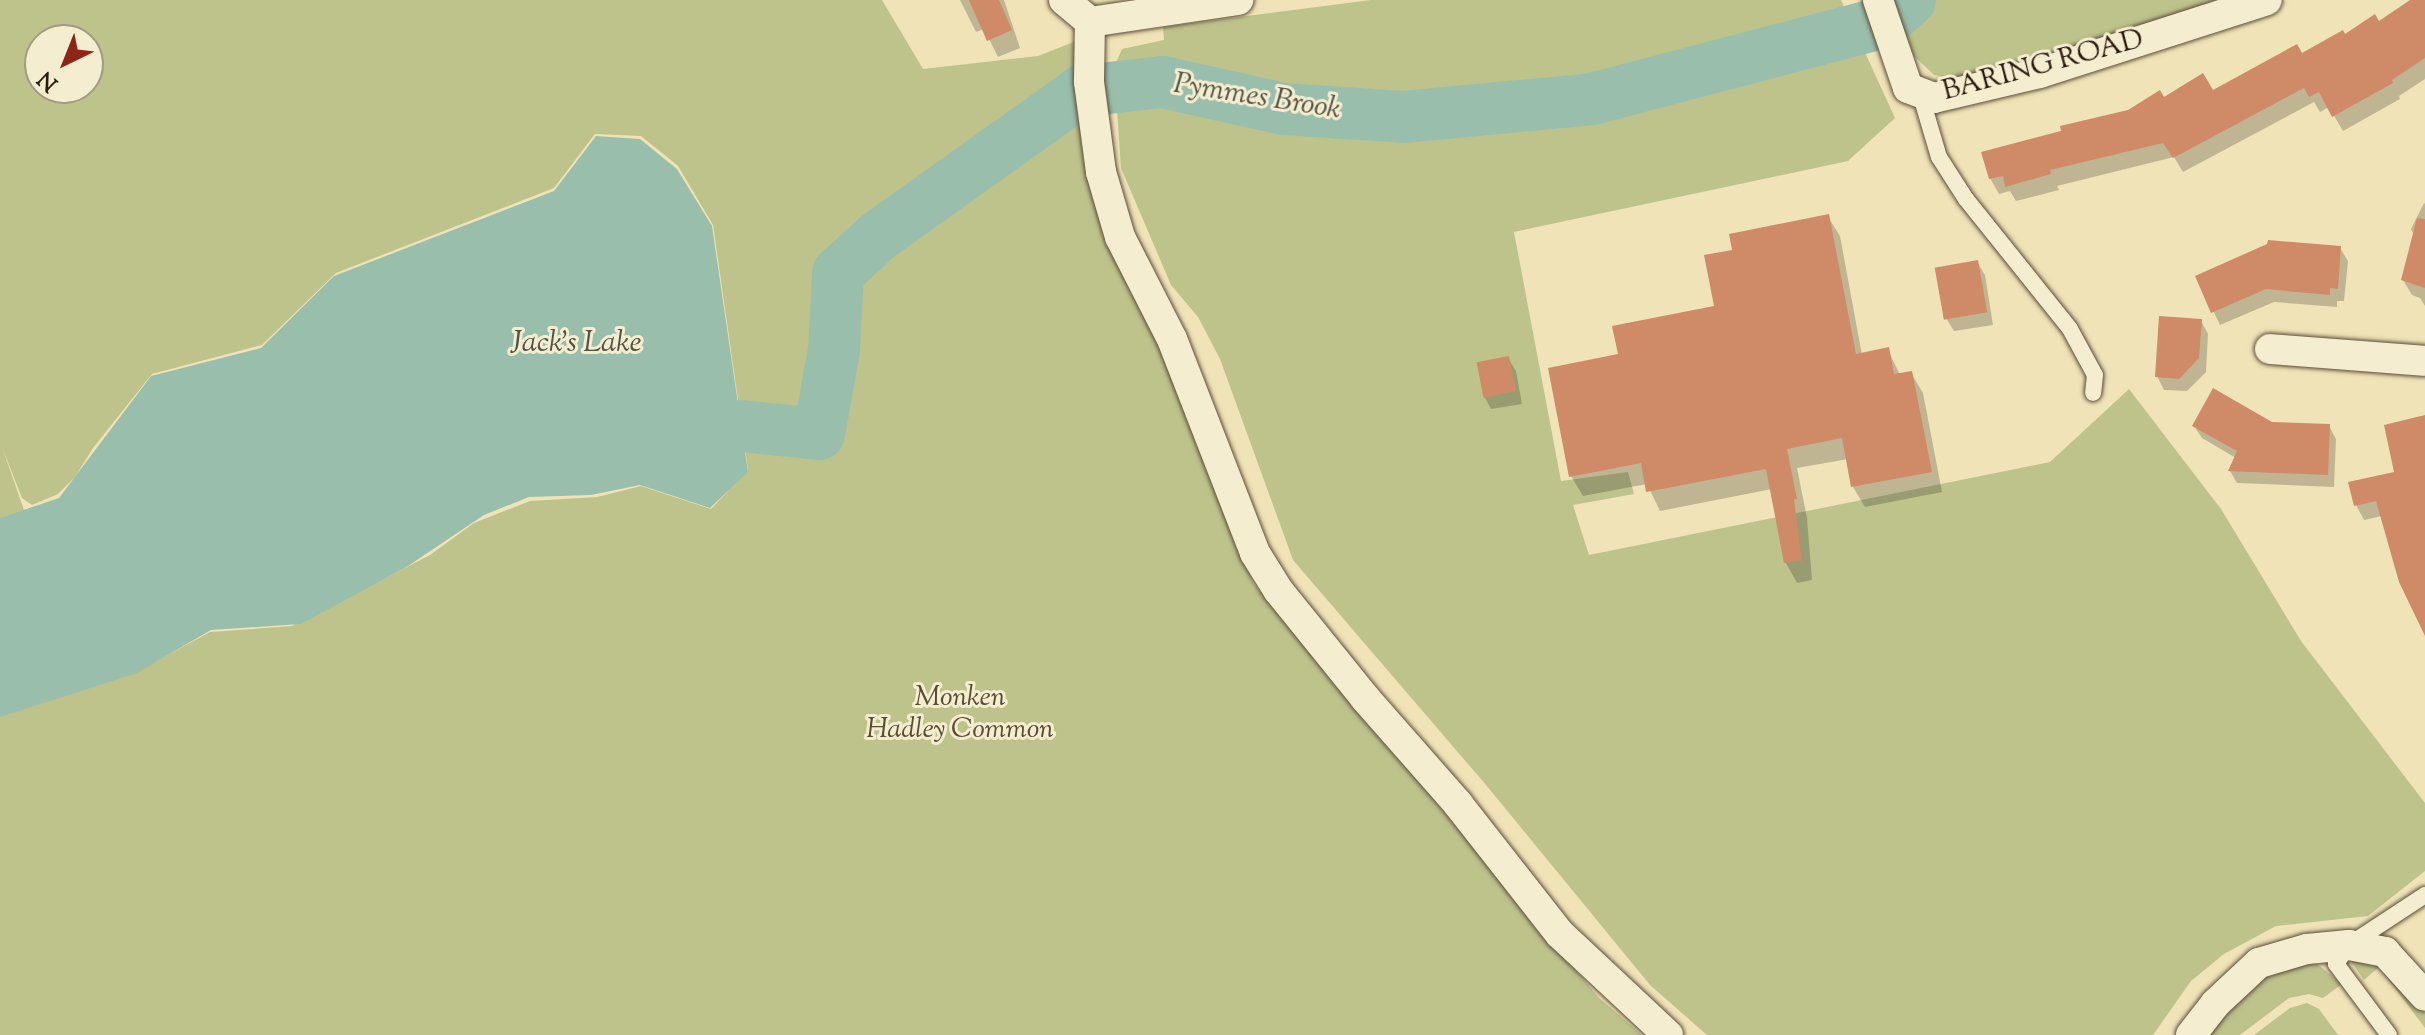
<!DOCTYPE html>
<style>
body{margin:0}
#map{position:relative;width:2425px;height:1035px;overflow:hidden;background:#f0e3b7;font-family:"Sorts Mill Goudy",serif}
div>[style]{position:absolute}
.green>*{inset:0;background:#bec38c}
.water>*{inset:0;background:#9abeac}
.shadow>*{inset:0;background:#0003}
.river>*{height:52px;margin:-26px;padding:0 26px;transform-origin:26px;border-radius:26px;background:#9abeac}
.building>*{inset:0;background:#cf8a67;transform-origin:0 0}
.roads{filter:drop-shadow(0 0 2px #5c4c38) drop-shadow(0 0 2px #5c4c38)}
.service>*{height:16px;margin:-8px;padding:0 8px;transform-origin:8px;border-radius:8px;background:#f5edd0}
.minor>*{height:30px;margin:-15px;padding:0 15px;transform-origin:15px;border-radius:15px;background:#f5edd0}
span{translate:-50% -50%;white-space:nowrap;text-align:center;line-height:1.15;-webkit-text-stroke:6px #f5edd0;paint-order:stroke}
.street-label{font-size:28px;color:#2a1a0d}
.park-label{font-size:28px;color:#564d33;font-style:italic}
.water-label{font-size:30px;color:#515345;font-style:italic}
.north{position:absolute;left:24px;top:24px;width:80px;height:80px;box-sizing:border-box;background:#f5edd0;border:2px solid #a49982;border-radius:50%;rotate:223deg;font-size:22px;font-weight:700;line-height:32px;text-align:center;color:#2a1a0d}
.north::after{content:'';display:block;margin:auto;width:28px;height:36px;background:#8f2418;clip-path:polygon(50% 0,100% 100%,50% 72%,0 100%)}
</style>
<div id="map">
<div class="green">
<div style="clip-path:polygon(evenodd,0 0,882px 0,923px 69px,1038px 56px,1089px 36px,1089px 78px,1173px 370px,1253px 583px,1599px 998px,1642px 1035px,0 1035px,0 0,40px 40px,88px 40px,88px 88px,40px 88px,40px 40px,0 0,595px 134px,641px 136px,678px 166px,713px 225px,748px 470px,711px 509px,641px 486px,597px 497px,530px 501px,474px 523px,430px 555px,292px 626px,210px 632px,135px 673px,20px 567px,24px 510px,2px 447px,22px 498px,32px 505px,58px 494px,75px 477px,93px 448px,152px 374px,262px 345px,336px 273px,554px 188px,595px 134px)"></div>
<div style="clip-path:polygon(1371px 0,1841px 0,1895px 118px,1848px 161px,1514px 232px,1561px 481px,1628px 472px,1634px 494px,1573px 505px,1589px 555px,2050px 462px,2129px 389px,2221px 509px,2301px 641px,2425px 803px,2425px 871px,2368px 916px,2276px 926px,2224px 954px,2191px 981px,2153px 1035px,1707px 1035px,1650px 985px,1486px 785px,1293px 560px,1220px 359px,1198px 317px,1171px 285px,1121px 168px,1114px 67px,1122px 49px,1164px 40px,1163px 27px)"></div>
<div style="clip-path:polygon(1893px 0,2232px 0,1961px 81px,1934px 75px,1914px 56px)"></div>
<div style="clip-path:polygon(2348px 957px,2374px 959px,2398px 975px,2425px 1013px,2425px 1028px,2379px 967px,2364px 980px)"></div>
<div style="clip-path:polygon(2311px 959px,2342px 984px,2323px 998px,2309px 994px,2289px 998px,2240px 1035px,2204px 1035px,2264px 969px)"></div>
<div style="clip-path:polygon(2307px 1003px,2319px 1009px,2338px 1035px,2254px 1035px,2290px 1008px)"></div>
</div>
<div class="water">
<div style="clip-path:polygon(596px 136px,640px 139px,677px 169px,712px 226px,748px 472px,710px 508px,640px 485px,591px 495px,529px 497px,484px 515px,408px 566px,301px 624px,211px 630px,137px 673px,0 717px,0 518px,59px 498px,151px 376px,261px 348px,334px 276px,554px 191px)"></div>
</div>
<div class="shadow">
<div style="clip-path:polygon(960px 0,1004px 0,1020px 48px,998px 57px,984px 29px,976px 32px)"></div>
<div style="clip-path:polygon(2418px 0,2425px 0,2425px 79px,2399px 96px,2400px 99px,2343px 131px,2329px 107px,2320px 112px,2314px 102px,2183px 172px,2174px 157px,2057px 186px,2059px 190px,2016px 201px,2010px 191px,1999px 194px,1990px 178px,2128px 111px,2164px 100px,2212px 92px,2378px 23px)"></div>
<div style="clip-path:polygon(2424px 203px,2425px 204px,2425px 306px,2420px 298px,2412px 295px,2403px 280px,2414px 235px,2411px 229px)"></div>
<div style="clip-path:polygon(1828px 217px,1840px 236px,1862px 355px,1888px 350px,1900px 375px,1911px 373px,1923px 393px,1942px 492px,1865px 507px,1853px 487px,1848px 459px,1797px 468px,1807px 518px,1812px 580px,1797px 583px,1786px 563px,1772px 489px,1660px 511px,1647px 484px,1583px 496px,1571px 476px,1620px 356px,1716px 307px,1734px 251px)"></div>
<div style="clip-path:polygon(2340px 248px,2348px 261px,2344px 301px,2337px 301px,2337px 307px,2274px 302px,2220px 325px,2197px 277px)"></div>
<div style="clip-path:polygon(1977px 262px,1985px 275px,1993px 325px,1954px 331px,1946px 318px)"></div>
<div style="clip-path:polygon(2201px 321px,2208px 334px,2206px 372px,2187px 391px,2164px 390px,2157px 376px)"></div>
<div style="clip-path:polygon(1508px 358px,1516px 371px,1522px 404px,1491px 409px,1484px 396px)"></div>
<div style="clip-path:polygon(2425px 418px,2425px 631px,2382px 516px,2364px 520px,2356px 505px,2396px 474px)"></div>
<div style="clip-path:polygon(2272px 424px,2329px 426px,2336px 439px,2334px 487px,2237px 483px,2230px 471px,2236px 458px,2202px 438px,2194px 426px)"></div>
</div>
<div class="river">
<div style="left:742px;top:426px;width:77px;rotate:5.9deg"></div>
<div style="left:819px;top:434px;width:85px;rotate:-79.9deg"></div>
<div style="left:834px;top:350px;width:77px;rotate:-87deg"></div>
<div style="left:838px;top:273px;width:53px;rotate:-42.7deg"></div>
<div style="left:877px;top:237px;width:252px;rotate:-35.5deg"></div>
<div style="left:1082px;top:91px;width:81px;rotate:-6.4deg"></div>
<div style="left:1162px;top:82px;width:125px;rotate:12.5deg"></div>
<div style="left:1284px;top:109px;width:119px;rotate:3.8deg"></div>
<div style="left:1403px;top:117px;width:190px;rotate:-5.4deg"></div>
<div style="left:1592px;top:99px;width:303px;rotate:-14.7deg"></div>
<div style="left:1885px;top:22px;width:33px;rotate:-41deg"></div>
</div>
<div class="building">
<div style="clip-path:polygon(969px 0,999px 0,1012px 30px,987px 41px)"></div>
<div style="clip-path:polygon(2410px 0,2425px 0,2425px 58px,2392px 80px,2393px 83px,2332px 117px,2319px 92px,2309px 97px,2304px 88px,2173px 158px,2163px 143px,2050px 170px,2051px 174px,2005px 187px,2003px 176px,1989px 179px,1981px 152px,2061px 131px,2060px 126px,2128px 110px,2160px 90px,2164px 97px,2203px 73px,2213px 90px,2297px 44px,2302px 53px,2343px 30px,2345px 34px,2375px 14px,2379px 21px)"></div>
<div style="clip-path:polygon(1829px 214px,1856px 354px,1889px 347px,1894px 374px,1912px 371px,1932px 472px,1851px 487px,1842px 438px,1787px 449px,1797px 499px,1794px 499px,1802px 561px,1784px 563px,1766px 469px,1646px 492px,1641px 463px,1569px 477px,1548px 368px,1618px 354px,1612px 326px,1714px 306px,1704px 255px,1732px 250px,1729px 234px)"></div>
<div style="clip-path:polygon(2417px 218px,2425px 219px,2425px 288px,2401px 280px)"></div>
<div style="clip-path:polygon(2268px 240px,2341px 246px,2338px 289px,2330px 288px,2330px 295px,2266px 289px,2211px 313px,2195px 276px,2267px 244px)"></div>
<div style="left:1978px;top:260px;width:53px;height:44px;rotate:80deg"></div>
<div style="clip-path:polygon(2159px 316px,2202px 319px,2199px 358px,2179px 379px,2155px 377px)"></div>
<div style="left:1509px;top:356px;width:36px;height:33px;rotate:79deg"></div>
<div style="clip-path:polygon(2213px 388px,2272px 422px,2330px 424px,2328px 475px,2228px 471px,2237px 451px,2192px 426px)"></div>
<div style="clip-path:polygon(2425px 415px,2425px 636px,2399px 582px,2376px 501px,2354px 506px,2348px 482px,2394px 472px,2384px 425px)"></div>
</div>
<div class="roads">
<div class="service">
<div style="left:1920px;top:93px;width:67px;rotate:73.5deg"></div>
<div style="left:1939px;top:157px;width:50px;rotate:57.3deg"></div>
<div style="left:1966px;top:199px;width:166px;rotate:51.3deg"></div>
<div style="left:2070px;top:329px;width:52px;rotate:61.5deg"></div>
<div style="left:2095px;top:375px;width:18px;rotate:96deg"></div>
<div style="left:2389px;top:1035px;width:89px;rotate:-126.7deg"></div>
<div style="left:2336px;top:964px;width:23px;rotate:-56deg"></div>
<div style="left:2349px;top:945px;width:91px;rotate:-33.3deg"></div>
</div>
<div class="minor">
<div style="left:1064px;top:0;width:34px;rotate:40deg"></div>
<div style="left:1090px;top:22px;width:150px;rotate:-8.5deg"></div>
<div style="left:1878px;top:0;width:93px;rotate:71.2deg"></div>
<div style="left:1908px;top:88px;width:28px;rotate:21deg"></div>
<div style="left:1934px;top:98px;width:109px;rotate:-13.3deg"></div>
<div style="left:2040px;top:73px;width:238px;rotate:-17.8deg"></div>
<div style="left:1090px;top:22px;width:60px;rotate:91deg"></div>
<div style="left:1089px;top:82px;width:91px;rotate:82.4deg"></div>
<div style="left:1101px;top:172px;width:68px;rotate:73.7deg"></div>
<div style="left:1120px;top:237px;width:114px;rotate:63deg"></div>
<div style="left:1172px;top:339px;width:230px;rotate:68.8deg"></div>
<div style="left:1255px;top:553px;width:44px;rotate:58.1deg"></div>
<div style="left:1278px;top:590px;width:139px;rotate:51.1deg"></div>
<div style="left:1365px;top:698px;width:141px;rotate:48.7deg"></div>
<div style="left:1458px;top:804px;width:165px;rotate:51.9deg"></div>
<div style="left:1560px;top:934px;width:148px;rotate:43.1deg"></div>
<div style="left:2270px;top:349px;width:155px;rotate:4.4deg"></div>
<div style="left:2191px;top:1035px;width:39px;rotate:-52deg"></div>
<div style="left:2215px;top:1004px;width:60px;rotate:-43deg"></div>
<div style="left:2259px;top:963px;width:50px;rotate:-16.3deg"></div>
<div style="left:2307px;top:949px;width:42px;rotate:-5.4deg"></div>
<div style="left:2349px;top:945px;width:37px;rotate:11deg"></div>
<div style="left:2385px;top:952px;width:59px;rotate:47.7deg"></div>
</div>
</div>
<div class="street-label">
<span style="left:2043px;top:66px;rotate:-15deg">BARING ROAD</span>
</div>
<div class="park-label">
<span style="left:960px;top:714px">Monken<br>Hadley Common</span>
</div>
<div class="water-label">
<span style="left:1257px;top:98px;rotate:9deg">Pymmes Brook</span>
<span style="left:576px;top:344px">Jack's Lake</span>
</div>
<div class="north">N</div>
</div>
